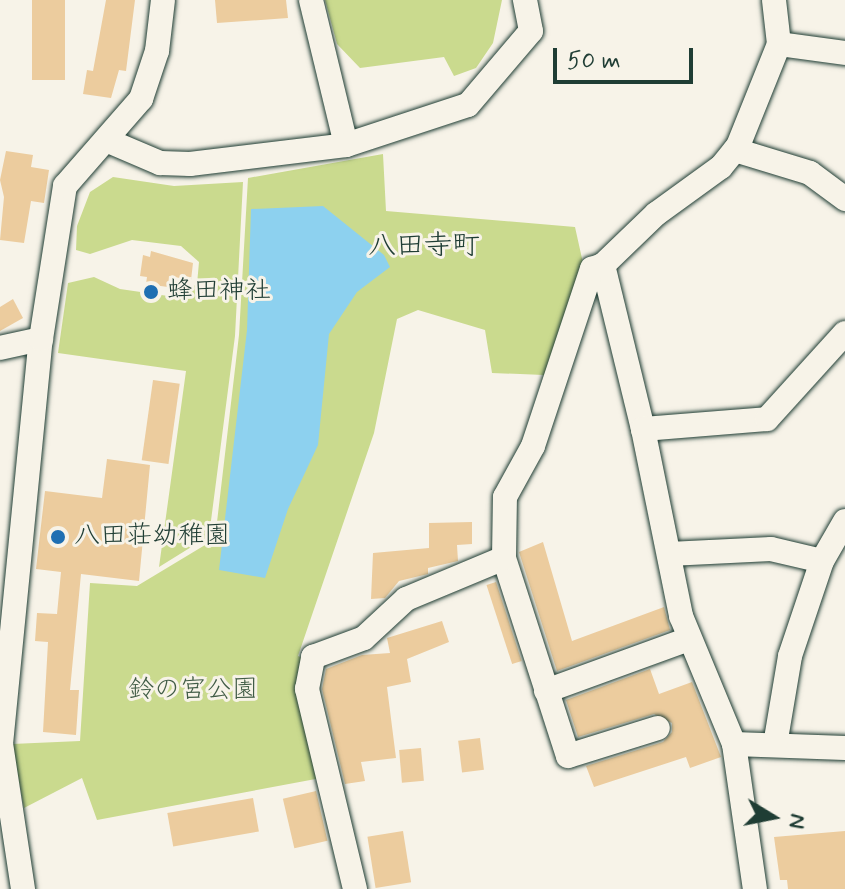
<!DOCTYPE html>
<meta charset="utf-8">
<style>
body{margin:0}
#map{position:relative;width:845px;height:889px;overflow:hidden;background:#f7f3e8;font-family:Mynerve,"Klee One",sans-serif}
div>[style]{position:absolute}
.green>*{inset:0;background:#cada8e}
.water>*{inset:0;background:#8dd1ef}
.building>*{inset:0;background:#eccc9e;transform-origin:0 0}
.roads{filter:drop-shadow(0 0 2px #1f3d34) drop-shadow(0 0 2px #1f3d34)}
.minor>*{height:24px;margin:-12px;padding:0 12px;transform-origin:12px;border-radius:12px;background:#f7f3e8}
.dots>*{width:22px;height:22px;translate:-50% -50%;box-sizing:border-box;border:4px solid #f7f3e8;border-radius:50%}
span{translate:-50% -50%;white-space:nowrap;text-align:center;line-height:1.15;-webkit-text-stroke:6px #f7f3e8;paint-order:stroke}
.poi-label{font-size:26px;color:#1f3d34}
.left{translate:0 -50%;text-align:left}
.park-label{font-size:26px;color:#415c46}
.neighbourhood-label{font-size:28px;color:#1f3d34}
.north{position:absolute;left:733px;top:777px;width:80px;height:80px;-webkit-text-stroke:6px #f7f3e8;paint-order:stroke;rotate:100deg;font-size:22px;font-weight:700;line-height:32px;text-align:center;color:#1f3d34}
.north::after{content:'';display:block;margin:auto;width:28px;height:36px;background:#1f3d34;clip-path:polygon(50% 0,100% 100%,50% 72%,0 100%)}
.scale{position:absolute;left:553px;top:48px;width:140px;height:36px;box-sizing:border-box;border:4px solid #1f3d34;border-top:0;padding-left:10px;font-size:24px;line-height:28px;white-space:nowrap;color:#1f3d34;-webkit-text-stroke:6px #f7f3e8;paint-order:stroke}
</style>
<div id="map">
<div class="green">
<div style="clip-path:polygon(325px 0,502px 0,493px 43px,476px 68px,454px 76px,444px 57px,360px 68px,337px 44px)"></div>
<div style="clip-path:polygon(383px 154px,386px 211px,575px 227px,585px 272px,544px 375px,492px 373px,485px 330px,418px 310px,397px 319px,374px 433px,298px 656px,308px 660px,321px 778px,97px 820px,82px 778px,24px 808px,12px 744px,80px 741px,90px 583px,137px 586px,215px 539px,239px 335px,248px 178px)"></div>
<div style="clip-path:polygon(113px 177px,174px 186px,243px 182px,235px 336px,209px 536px,159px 567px,186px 371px,58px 353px,68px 283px,94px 277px,120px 289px,175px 297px,197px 284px,199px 262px,181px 246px,132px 240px,90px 254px,76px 250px,77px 226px,90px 192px)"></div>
</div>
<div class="water">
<div style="clip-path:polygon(323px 206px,384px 255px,390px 267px,357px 292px,329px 334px,318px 445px,288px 509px,265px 578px,219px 570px,247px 330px,251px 209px)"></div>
</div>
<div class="building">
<div style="left:32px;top:0;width:33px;height:80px"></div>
<div style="clip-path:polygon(106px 0,135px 0,126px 71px,119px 70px,111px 98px,83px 94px,87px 70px,93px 71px)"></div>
<div style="clip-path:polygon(215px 0,286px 0,288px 18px,217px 23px)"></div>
<div style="clip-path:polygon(6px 151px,33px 155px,31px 167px,49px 170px,44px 203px,31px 201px,24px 243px,0 240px,4px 197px,0 180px)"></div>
<div style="clip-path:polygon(151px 251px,193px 263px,191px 280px,169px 276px,168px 287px,146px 284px,147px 277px,140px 276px,143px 255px,150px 257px)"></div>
<div style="clip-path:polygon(13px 299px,23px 318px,0 331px,0 307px)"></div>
<div style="left:153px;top:380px;width:27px;height:81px;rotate:8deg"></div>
<div style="clip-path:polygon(107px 459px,150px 465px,139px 581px,81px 574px,70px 690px,79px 690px,76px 735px,43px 732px,48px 642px,35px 641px,37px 613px,57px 614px,61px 572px,36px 569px,45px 491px,102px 498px)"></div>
<div style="clip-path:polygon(472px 522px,472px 544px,457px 545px,458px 561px,428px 568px,428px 574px,399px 581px,385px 598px,371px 599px,373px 553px,429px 548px,429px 523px)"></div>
<div style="clip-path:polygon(543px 542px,572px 641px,664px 607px,670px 630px,557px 671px,519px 552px)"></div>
<div style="left:496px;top:582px;width:83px;height:10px;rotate:72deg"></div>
<div style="clip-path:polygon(442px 621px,449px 642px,407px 659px,411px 682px,387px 687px,396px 758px,361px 762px,365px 781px,345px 784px,322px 689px,326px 669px,362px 655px,390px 653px,387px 638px)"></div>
<div style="clip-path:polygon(650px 669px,659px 694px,692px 682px,721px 757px,690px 768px,686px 757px,594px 787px,586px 766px,663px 742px,672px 732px,672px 723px,654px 714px,578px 737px,566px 700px)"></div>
<div style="left:480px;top:738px;width:32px;height:22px;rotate:83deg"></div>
<div style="left:421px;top:748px;width:33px;height:22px;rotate:85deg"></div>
<div style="left:316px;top:791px;width:51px;height:34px;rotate:77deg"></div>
<div style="left:253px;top:798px;width:34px;height:87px;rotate:80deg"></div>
<div style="left:403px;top:831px;width:52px;height:36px;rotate:81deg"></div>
<div style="clip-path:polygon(845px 831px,845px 889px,788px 889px,787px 880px,780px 880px,774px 837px)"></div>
</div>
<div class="roads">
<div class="minor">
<div style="left:311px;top:0;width:149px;rotate:76.4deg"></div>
<div style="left:779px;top:44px;width:67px;rotate:7.8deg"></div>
<div style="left:106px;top:140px;width:59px;rotate:23.1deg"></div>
<div style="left:160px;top:163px;width:30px;rotate:2deg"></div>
<div style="left:190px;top:164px;width:157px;rotate:-6.9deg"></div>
<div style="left:346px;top:145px;width:128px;rotate:-18.2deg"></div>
<div style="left:468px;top:105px;width:97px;rotate:-49.6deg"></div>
<div style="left:531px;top:31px;width:32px;rotate:-101deg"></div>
<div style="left:735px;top:150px;width:78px;rotate:17deg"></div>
<div style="left:810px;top:173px;width:44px;rotate:36.6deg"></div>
<div style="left:603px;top:265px;width:169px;rotate:76.3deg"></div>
<div style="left:643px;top:429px;width:191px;rotate:78.5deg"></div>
<div style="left:681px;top:616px;width:139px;rotate:67.5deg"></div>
<div style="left:734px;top:744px;width:147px;rotate:81.8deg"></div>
<div style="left:0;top:348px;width:42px;rotate:-12.4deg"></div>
<div style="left:643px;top:429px;width:124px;rotate:-4.6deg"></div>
<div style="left:767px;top:419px;width:116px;rotate:-47.8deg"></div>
<div style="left:669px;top:554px;width:102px;rotate:-2.8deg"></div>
<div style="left:771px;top:549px;width:52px;rotate:13.2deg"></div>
<div style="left:504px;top:558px;width:208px;rotate:72.1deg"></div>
<div style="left:568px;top:756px;width:94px;rotate:-17.3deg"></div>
<div style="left:546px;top:691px;width:152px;rotate:-20deg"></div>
<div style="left:734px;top:744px;width:111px;rotate:2.1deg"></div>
<div style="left:775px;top:745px;width:90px;rotate:-80.4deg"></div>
<div style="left:790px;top:656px;width:100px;rotate:-71.4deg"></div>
<div style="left:822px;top:561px;width:46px;rotate:-60.1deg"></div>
<div style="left:23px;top:889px;width:147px;rotate:-98.6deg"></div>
<div style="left:1px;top:744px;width:407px;rotate:-84.4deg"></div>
<div style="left:41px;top:339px;width:155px;rotate:-81.1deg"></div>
<div style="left:65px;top:186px;width:116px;rotate:-48.9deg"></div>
<div style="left:141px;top:99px;width:51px;rotate:-71.6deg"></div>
<div style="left:157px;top:51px;width:51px;rotate:-83.3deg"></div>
<div style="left:355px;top:889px;width:206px;rotate:-103.5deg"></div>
<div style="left:307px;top:689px;width:33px;rotate:-79deg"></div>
<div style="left:313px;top:657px;width:54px;rotate:-20.4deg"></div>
<div style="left:364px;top:638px;width:57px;rotate:-42.9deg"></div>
<div style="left:406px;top:599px;width:106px;rotate:-22.7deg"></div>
<div style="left:504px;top:558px;width:61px;rotate:-89.1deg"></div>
<div style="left:505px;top:497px;width:58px;rotate:-61.2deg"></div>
<div style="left:533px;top:446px;width:187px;rotate:-71.6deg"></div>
<div style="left:592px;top:269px;width:12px;rotate:-20deg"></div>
<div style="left:603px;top:265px;width:74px;rotate:-43.9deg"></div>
<div style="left:656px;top:214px;width:80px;rotate:-35.9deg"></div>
<div style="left:721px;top:167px;width:27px;rotate:-51deg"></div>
<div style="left:738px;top:146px;width:110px;rotate:-68.1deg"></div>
<div style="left:779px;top:44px;width:44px;rotate:-96.5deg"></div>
</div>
</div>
<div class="dots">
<div style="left:151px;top:292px;background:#1f6fb2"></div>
<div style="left:58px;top:537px;background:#1f6fb2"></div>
</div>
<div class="poi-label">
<span class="left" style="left:167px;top:292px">蜂田神社</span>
<span class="left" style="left:74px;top:537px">八田荘幼稚園</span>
</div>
<div class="park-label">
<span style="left:193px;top:691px">鈴の宮公園</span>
</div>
<div class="neighbourhood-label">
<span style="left:424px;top:247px">八田寺町</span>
</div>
<div class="north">N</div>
<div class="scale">50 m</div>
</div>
